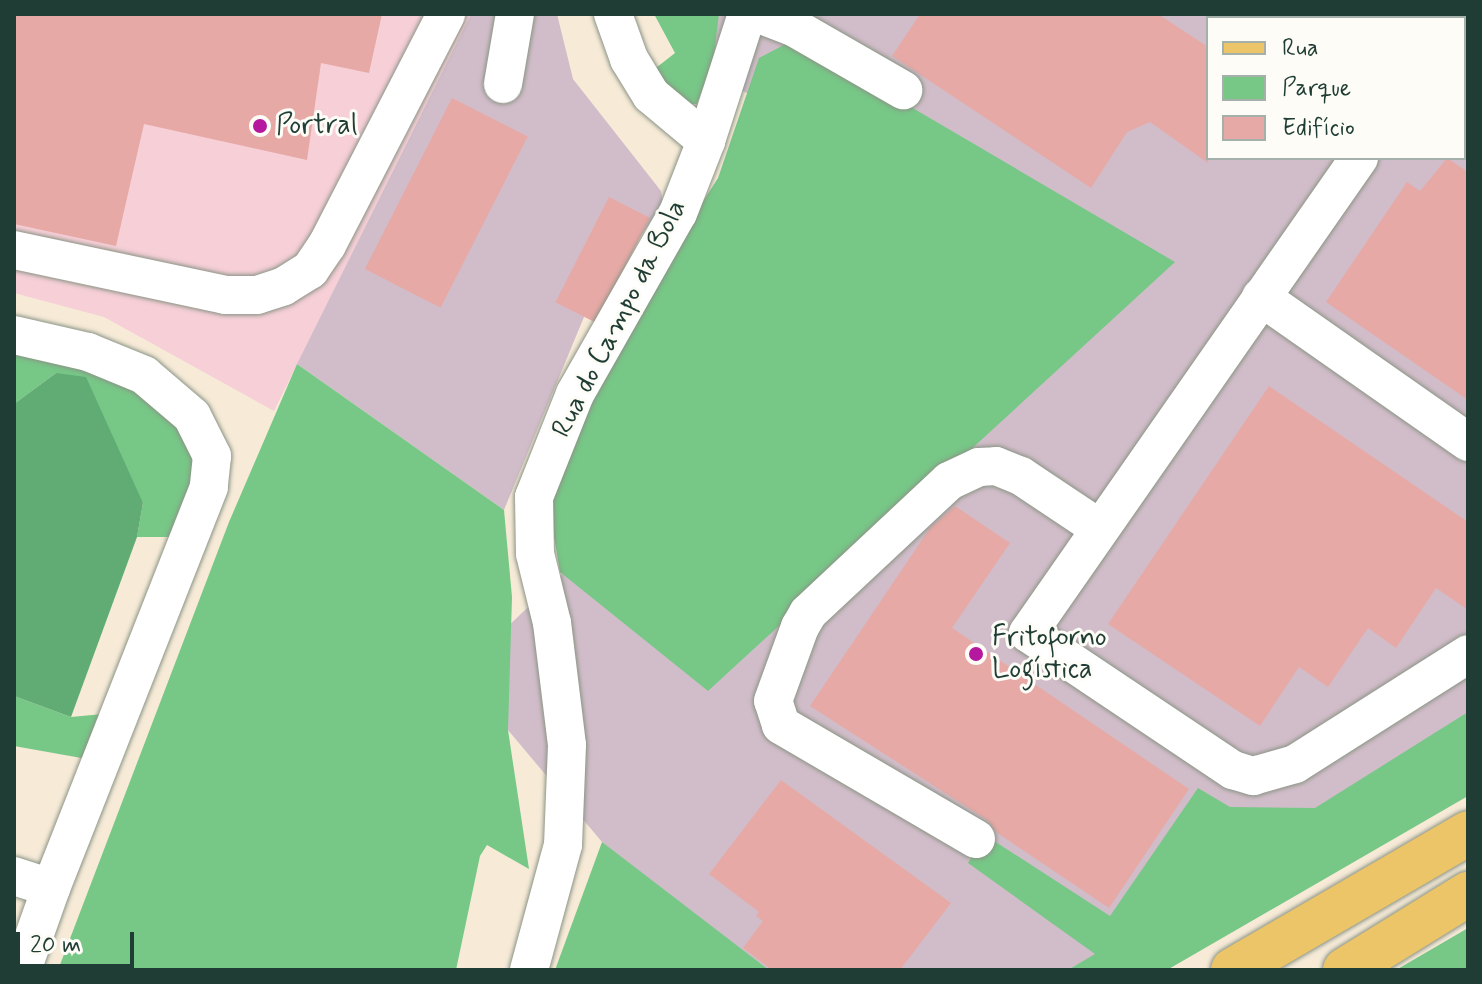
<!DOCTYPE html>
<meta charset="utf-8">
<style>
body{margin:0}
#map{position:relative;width:1482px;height:984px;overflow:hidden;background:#f7ebd8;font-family:Mynerve,sans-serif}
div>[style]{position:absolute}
.built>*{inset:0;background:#f6cfd7}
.industrial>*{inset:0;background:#d1bdc9}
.green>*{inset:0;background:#77c787}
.forest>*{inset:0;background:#61ac74}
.building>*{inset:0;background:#e6a9a6;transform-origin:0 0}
.roads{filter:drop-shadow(0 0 2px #8b9486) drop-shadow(0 0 2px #8b9486)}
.minor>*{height:38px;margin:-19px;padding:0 19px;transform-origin:19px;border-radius:19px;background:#fff}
.major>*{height:44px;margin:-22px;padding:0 22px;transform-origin:22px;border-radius:22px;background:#edc569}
.dots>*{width:22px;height:22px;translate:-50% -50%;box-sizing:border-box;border:4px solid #fdfcf7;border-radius:50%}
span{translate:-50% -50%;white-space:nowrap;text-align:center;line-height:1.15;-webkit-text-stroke:6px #fdfcf7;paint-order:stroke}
.poi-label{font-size:28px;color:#1f3d34}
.left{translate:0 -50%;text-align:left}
.street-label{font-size:28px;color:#1f3d34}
.frame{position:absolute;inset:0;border:16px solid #1f3d34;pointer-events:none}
.legend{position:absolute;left:1206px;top:16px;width:260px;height:144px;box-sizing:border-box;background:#fdfcf7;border:2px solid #a4b0a9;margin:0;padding:10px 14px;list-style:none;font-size:24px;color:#1f3d34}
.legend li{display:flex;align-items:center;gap:16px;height:40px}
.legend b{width:40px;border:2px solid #a4b0a9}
.scale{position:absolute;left:16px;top:932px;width:118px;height:36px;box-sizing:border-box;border:4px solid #1f3d34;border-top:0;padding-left:10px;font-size:24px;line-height:28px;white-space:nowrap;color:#1f3d34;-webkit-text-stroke:6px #fdfcf7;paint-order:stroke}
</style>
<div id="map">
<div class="built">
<div style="clip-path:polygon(14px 14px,471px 14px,274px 411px,104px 317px,14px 293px)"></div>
</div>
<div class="industrial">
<div style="clip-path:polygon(471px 14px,557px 14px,573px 79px,661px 191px,663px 204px,584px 317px,504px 510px,297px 364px)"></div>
<div style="clip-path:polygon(700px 14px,1435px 14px,1438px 18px,1208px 18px,1208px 158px,1464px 158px,1464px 50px,1468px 54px,1468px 728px,1084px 970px,753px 970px,602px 842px,508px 730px,505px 629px,572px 565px,1114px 263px,699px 71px)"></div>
</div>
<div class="green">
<div style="clip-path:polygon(654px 14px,719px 14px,713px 62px,697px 104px,677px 104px,652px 71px,675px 53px)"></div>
<div style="clip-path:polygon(1383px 14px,1468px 14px,1468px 71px,1464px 18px)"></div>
<div style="clip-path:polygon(795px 39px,1175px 262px,708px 691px,560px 572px,547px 496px,606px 353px,718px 178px,759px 58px)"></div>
<div style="clip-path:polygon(14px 352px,121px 377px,191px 432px,201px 472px,170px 537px,137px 537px,143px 503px,56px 373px,14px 404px)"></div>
<div style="clip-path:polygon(297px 364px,504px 510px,512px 597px,508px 730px,529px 869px,487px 845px,480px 856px,456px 970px,58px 970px,229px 522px)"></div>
<div style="clip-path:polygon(14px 696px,71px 717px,103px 714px,87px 759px,14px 746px)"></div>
<div style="clip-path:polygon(1468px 712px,1468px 796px,1167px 970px,1068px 970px,1095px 954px,968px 863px,985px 835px,1110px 916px,1198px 788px,1230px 807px,1315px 808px)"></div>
<div style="clip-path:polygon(602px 842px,769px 970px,555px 970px)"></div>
<div style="clip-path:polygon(1468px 928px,1468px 970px,1396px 970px)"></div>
</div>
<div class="forest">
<div style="clip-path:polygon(56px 373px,86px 377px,143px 503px,137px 537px,71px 717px,14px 696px,14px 404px)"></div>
</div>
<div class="building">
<div style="clip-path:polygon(14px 14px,382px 14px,369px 73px,321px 63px,307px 160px,144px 124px,116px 246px,14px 224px)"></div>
<div style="clip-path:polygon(920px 14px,1158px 14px,1208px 47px,1208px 163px,1150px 122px,1127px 132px,1091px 188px,892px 56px)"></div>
<div style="left:452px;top:98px;width:85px;height:192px;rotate:27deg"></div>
<div style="clip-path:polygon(1447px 158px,1468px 172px,1468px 400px,1326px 302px,1407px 182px,1420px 191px)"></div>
<div style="left:609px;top:197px;width:46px;height:118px;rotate:27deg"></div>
<div style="clip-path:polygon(1269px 386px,1468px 522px,1468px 610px,1436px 588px,1396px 648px,1368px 628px,1328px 687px,1299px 667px,1260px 726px,1108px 624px)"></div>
<div style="clip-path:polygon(955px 506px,1010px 543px,952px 628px,1189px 789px,1109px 908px,996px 832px,987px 820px,810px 706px,930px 528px)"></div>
<div style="clip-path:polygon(781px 780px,951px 903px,900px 970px,772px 970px,743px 948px,763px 921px,756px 916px,759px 912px,709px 874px)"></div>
</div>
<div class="roads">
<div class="minor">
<div style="left:613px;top:14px;width:48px;rotate:70.4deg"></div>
<div style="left:629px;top:59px;width:42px;rotate:58.6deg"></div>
<div style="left:651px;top:95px;width:72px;rotate:39.9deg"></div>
<div style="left:706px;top:141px;width:133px;rotate:-72.1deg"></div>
<div style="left:759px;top:14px;width:39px;rotate:21deg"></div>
<div style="left:795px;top:28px;width:125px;rotate:29.9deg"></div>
<div style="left:1328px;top:14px;width:7px;rotate:34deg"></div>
<div style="left:503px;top:84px;width:71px;rotate:-80.3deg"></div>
<div style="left:1359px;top:158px;width:579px;rotate:124.87deg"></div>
<div style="left:1028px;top:633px;width:247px;rotate:33.8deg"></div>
<div style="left:1233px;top:770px;width:21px;rotate:17deg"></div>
<div style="left:1253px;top:776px;width:44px;rotate:-15.9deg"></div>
<div style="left:1295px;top:764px;width:205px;rotate:-32.4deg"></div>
<div style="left:14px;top:250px;width:216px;rotate:12deg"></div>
<div style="left:225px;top:295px;width:32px"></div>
<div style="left:257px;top:295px;width:28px;rotate:-18deg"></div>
<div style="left:284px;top:286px;width:31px;rotate:-32deg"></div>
<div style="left:310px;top:270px;width:30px;rotate:-56deg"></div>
<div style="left:327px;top:245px;width:260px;rotate:-62.7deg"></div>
<div style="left:1261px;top:297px;width:253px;rotate:35deg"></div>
<div style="left:14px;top:335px;width:76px;rotate:12.9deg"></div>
<div style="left:88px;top:352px;width:61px;rotate:22.3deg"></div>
<div style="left:144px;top:375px;width:63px;rotate:40.5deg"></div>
<div style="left:192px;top:416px;width:45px;rotate:63.4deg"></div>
<div style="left:212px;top:456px;width:31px;rotate:96deg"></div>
<div style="left:209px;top:487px;width:431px;rotate:111.5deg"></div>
<div style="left:51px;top:888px;width:39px;rotate:-162deg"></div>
<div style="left:976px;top:839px;width:226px;rotate:-149.7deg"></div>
<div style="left:781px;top:725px;width:25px;rotate:-108deg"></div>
<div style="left:773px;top:701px;width:79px;rotate:-70deg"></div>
<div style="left:800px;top:627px;width:16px;rotate:-60deg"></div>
<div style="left:808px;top:613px;width:193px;rotate:-43.1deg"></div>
<div style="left:949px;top:481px;width:33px;rotate:-25deg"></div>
<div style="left:979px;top:467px;width:17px;rotate:-3deg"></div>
<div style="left:996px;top:466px;width:27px;rotate:22deg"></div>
<div style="left:1021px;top:476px;width:94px;rotate:33.7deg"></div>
<div style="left:22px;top:970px;width:87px;rotate:-70.5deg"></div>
<div style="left:529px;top:970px;width:130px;rotate:-74.8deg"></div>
<div style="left:563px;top:845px;width:100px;rotate:-87.7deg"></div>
<div style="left:567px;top:745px;width:123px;rotate:-97deg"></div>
<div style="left:552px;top:623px;width:71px;rotate:-103.8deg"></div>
<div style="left:535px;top:554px;width:57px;rotate:-91deg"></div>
<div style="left:534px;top:497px;width:111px;rotate:-68.3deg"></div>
<div style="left:575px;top:394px;width:208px;rotate:-60.4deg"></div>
<div style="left:678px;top:213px;width:77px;rotate:-68.7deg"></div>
</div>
<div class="major">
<div style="left:1233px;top:970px;width:272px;rotate:-30.2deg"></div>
<div style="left:1345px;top:970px;width:145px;rotate:-31.7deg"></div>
</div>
</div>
<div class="dots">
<div style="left:260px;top:126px;background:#b5179e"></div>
<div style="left:976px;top:654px;background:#b5179e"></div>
</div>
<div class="poi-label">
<span class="left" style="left:276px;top:126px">Portral</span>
<span class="left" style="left:992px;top:654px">Fritoforno<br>Logística</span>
</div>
<div class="street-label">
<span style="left:620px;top:319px;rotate:-63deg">Rua do Campo da Bola</span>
</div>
<div class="frame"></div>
<ul class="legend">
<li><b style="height:10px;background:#edc569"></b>Rua</li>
<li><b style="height:22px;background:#77c787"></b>Parque</li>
<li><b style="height:22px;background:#e6a9a6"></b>Edifício</li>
</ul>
<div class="scale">20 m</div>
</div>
